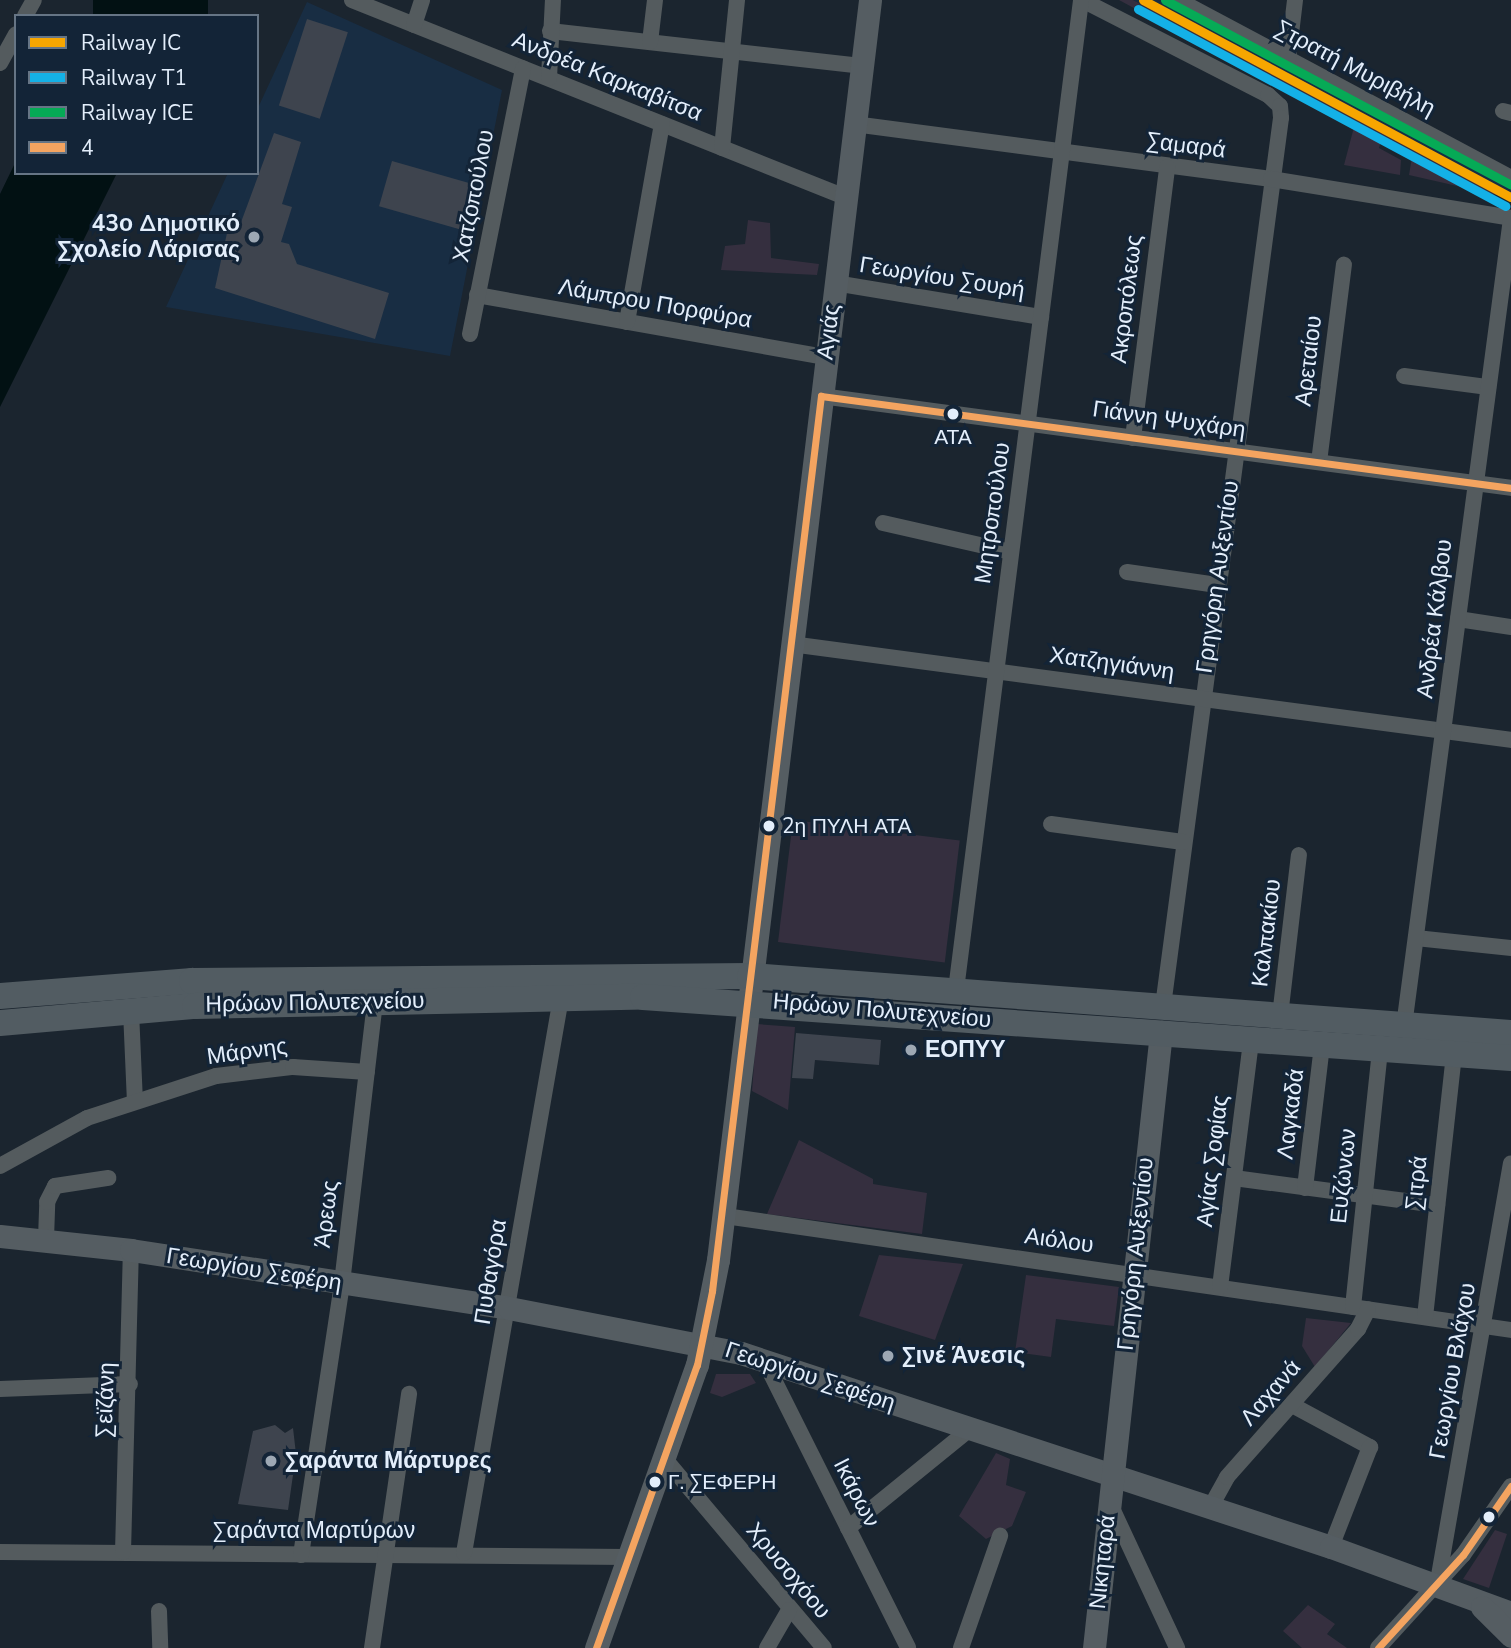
<!DOCTYPE html>
<meta charset="utf-8">
<style>
body{margin:0}
#map{position:relative;width:1511px;height:1648px;overflow:hidden;background:#1b252f;font-family:"Nunito Sans",sans-serif}
div>[style]{position:absolute}
.built>*{inset:0;background:#182d43}
.green>*{inset:0;background:#352f3f;transform-origin:0 0}
.water>*{inset:0;background:#021113;transform-origin:0 0}
.building>*{inset:0;background:#3e444e;transform-origin:0 0}
.street>*{height:16px;margin:-8px;padding:0 8px;transform-origin:8px;border-radius:8px;background:#545b5e}
.secondary>*{height:23px;margin:-11.5px;padding:0 11.5px;transform-origin:11.5px;border-radius:11.5px;background:#555d62}
.primary>*{height:26px;margin:-13px;padding:0 13px;transform-origin:13px;border-radius:13px;background:#525c62}
.bus-1>*{height:7px;margin:-3.5px;padding:0 3.5px;transform-origin:3.5px;border-radius:3.5px;background:#f4a460}
.rail-1>*{height:9px;margin:-4.5px;padding:0 4.5px;transform-origin:4.5px;border-radius:4.5px;background:#f7a600}
.rail-2>*{height:9px;margin:-4.5px;padding:0 4.5px;transform-origin:4.5px;border-radius:4.5px;background:#14b1e7}
.rail-3>*{height:9px;margin:-4.5px;padding:0 4.5px;transform-origin:4.5px;border-radius:4.5px;background:#06aa56}
.dots>*{width:19px;height:19px;translate:-50% -50%;box-sizing:border-box;border:4px solid #132437;border-radius:50%}
span{translate:-50% -50%;white-space:nowrap;text-align:center;line-height:1.15;-webkit-text-stroke:6px #132437;paint-order:stroke}
.bus-label{font-size:21px;color:#e3eefb}
.left{translate:0 -50%;text-align:left}
.street-label{font-size:23px;color:#e3eefb}
.poi-label{font-size:23px;color:#e3eefb;font-weight:700}
.right{translate:-100% -50%;text-align:right}
.legend{position:absolute;left:14px;top:14px;width:245px;height:161px;box-sizing:border-box;background:#132437;border:2px solid #667585;margin:0;padding:9px 12px;list-style:none;font-size:21px;color:#e3eefb}
.legend li{display:flex;align-items:center;gap:14px;height:35px}
.legend b{width:35px;border:2px solid #667585}
</style>
<div id="map">
<div class="built">
<div style="clip-path:polygon(1133px 0,1189px 0,1511px 173px,1511px 202px)"></div>
<div style="clip-path:polygon(307px 2px,502px 90px,450px 356px,166px 307px,228px 173px,257px 173px,257px 110px)"></div>
</div>
<div class="green">
<div style="clip-path:polygon(1119px 0,1133px 0,1501px 196px,1409px 175px,1412px 157px,1381px 141px,1379px 148px,1401px 160px,1400px 175px,1344px 165px,1354px 127px)"></div>
<div style="clip-path:polygon(748px 220px,770px 223px,771px 258px,819px 264px,817px 275px,721px 270px,725px 246px,745px 244px)"></div>
<div style="left:793px;top:820px;width:168px;height:123px;rotate:7deg"></div>
<div style="clip-path:polygon(757px 1024px,795px 1027px,788px 1110px,752px 1091px)"></div>
<div style="clip-path:polygon(799px 1140px,873px 1179px,873px 1184px,927px 1193px,922px 1234px,767px 1214px)"></div>
<div style="clip-path:polygon(879px 1255px,963px 1264px,935px 1340px,859px 1316px)"></div>
<div style="clip-path:polygon(1026px 1275px,1119px 1287px,1114px 1326px,1056px 1319px,1051px 1357px,1015px 1352px)"></div>
<div style="clip-path:polygon(1306px 1318px,1351px 1323px,1315px 1367px,1302px 1346px)"></div>
<div style="clip-path:polygon(716px 1374px,750px 1374px,756px 1383px,722px 1397px,710px 1393px)"></div>
<div style="clip-path:polygon(996px 1453px,1010px 1459px,1006px 1485px,1026px 1492px,1012px 1526px,986px 1539px,959px 1516px)"></div>
<div style="clip-path:polygon(1495px 1530px,1507px 1534px,1489px 1588px,1463px 1579px)"></div>
<div style="clip-path:polygon(1308px 1605px,1335px 1624px,1327px 1634px,1347px 1648px,1302px 1648px,1283px 1631px)"></div>
</div>
<div class="water">
<div style="left:93px;top:0;width:115px;height:18px"></div>
<div style="clip-path:polygon(16px 161px,16px 173px,117px 173px,0 407px,0 194px)"></div>
</div>
<div class="building">
<div style="left:307px;top:19px;width:43px;height:91px;rotate:18deg"></div>
<div style="clip-path:polygon(274px 133px,301px 142px,282px 204px,292px 207px,281px 242px,289px 244px,297px 264px,389px 293px,375px 339px,215px 288px,227px 233px,237px 233px)"></div>
<div style="left:392px;top:161px;width:91px;height:47px;rotate:16deg"></div>
<div style="clip-path:polygon(796px 1033px,881px 1040px,879px 1065px,815px 1060px,813px 1079px,792px 1078px)"></div>
<div style="clip-path:polygon(275px 1425px,285px 1433px,293px 1428px,296px 1454px,288px 1510px,238px 1504px,253px 1431px)"></div>
</div>
<div class="street">
<div style="left:352px;top:0;width:531px;rotate:21.78deg"></div>
<div style="left:1082px;top:0;width:209px;rotate:27.1deg"></div>
<div style="left:1268px;top:95px;width:16px;rotate:43deg"></div>
<div style="left:1280px;top:106px;width:12px;rotate:85deg"></div>
<div style="left:1281px;top:118px;width:896px;rotate:97.57deg"></div>
<div style="left:1178px;top:0;width:378px;rotate:28.1deg"></div>
<div style="left:25px;top:16px;width:18px;rotate:-61deg"></div>
<div style="left:414px;top:25px;width:26px;rotate:-72deg"></div>
<div style="left:550px;top:31px;width:313px;rotate:6.4deg"></div>
<div style="left:650px;top:42px;width:42px;rotate:-83.2deg"></div>
<div style="left:1288px;top:59px;width:59px;rotate:-83.2deg"></div>
<div style="left:0;top:63px;width:33px;rotate:-61deg"></div>
<div style="left:549px;top:78px;width:78px;rotate:-87.1deg"></div>
<div style="left:1503px;top:111px;width:8px;rotate:14deg"></div>
<div style="left:854px;top:124px;width:421px;rotate:7.5deg"></div>
<div style="left:1271px;top:179px;width:243px;rotate:9.2deg"></div>
<div style="left:722px;top:148px;width:149px;rotate:-84.2deg"></div>
<div style="left:835px;top:283px;width:209px;rotate:9.4deg"></div>
<div style="left:477px;top:295px;width:354px;rotate:10.1deg"></div>
<div style="left:627px;top:322px;width:201px;rotate:-80deg"></div>
<div style="left:470px;top:334px;width:271px;rotate:-78.7deg"></div>
<div style="left:1404px;top:376px;width:85px;rotate:7.5deg"></div>
<div style="left:821px;top:396px;width:696px;rotate:7.59deg"></div>
<div style="left:1133px;top:438px;width:273px;rotate:-82.8deg"></div>
<div style="left:1319px;top:462px;width:199px;rotate:-82.8deg"></div>
<div style="left:883px;top:523px;width:131px;rotate:12.8deg"></div>
<div style="left:1127px;top:572px;width:91px;rotate:8.2deg"></div>
<div style="left:1458px;top:619px;width:54px;rotate:8.6deg"></div>
<div style="left:791px;top:644px;width:726px;rotate:7.59deg"></div>
<div style="left:1051px;top:824px;width:133px;rotate:7.8deg"></div>
<div style="left:1416px;top:938px;width:96px;rotate:6deg"></div>
<div style="left:956px;top:990px;width:998px;rotate:-82.8deg"></div>
<div style="left:131px;top:1011px;width:90px;rotate:87.5deg"></div>
<div style="left:1280px;top:1016px;width:162px;rotate:-83.3deg"></div>
<div style="left:1404px;top:1026px;width:814px;rotate:-82.45deg"></div>
<div style="left:0;top:1166px;width:99px;rotate:-28.9deg"></div>
<div style="left:87px;top:1118px;width:136px;rotate:-18deg"></div>
<div style="left:216px;top:1076px;width:78px;rotate:-6.7deg"></div>
<div style="left:293px;top:1067px;width:74px;rotate:3.9deg"></div>
<div style="left:1234px;top:1178px;width:205px;rotate:7.6deg"></div>
<div style="left:1305px;top:1188px;width:144px;rotate:-83.2deg"></div>
<div style="left:725px;top:1216px;width:794px;rotate:8.25deg"></div>
<div style="left:46px;top:1239px;width:37px;rotate:-88deg"></div>
<div style="left:47px;top:1202px;width:18px;rotate:-63deg"></div>
<div style="left:55px;top:1186px;width:54px;rotate:-8.6deg"></div>
<div style="left:1220px;top:1287px;width:249px;rotate:-82.8deg"></div>
<div style="left:1353px;top:1307px;width:258px;rotate:-84deg"></div>
<div style="left:1425px;top:1317px;width:265px;rotate:-83.7deg"></div>
<div style="left:763px;top:1358px;width:324px;rotate:63.4deg"></div>
<div style="left:0;top:1389px;width:130px;rotate:-2.2deg"></div>
<div style="left:1292px;top:1405px;width:89px;rotate:28.3deg"></div>
<div style="left:1370px;top:1447px;width:107px;rotate:111.3deg"></div>
<div style="left:664px;top:1458px;width:248px;rotate:49.9deg"></div>
<div style="left:1110px;top:1504px;width:159px;rotate:65deg"></div>
<div style="left:1210px;top:1508px;width:35px;rotate:-61deg"></div>
<div style="left:1227px;top:1477px;width:198px;rotate:-48.5deg"></div>
<div style="left:1358px;top:1329px;width:22px;rotate:-63deg"></div>
<div style="left:848px;top:1528px;width:157px;rotate:-39.1deg"></div>
<div style="left:0;top:1552px;width:628px;rotate:0.46deg"></div>
<div style="left:123px;top:1552px;width:302px;rotate:-88.5deg"></div>
<div style="left:464px;top:1553px;width:563px;rotate:-80.09deg"></div>
<div style="left:301px;top:1555px;width:275px;rotate:-81.4deg"></div>
<div style="left:342px;top:1283px;width:283px;rotate:-83.3deg"></div>
<div style="left:1437px;top:1587px;width:430px;rotate:-80.1deg"></div>
<div style="left:159px;top:1611px;width:37px;rotate:88deg"></div>
<div style="left:372px;top:1648px;width:257px;rotate:-81.7deg"></div>
<div style="left:767px;top:1648px;width:44px;rotate:-59.9deg"></div>
<div style="left:961px;top:1648px;width:119px;rotate:-70.8deg"></div>
<div style="left:1378px;top:1648px;width:126px;rotate:-47.6deg"></div>
<div style="left:1463px;top:1555px;width:84px;rotate:-55.2deg"></div>
</div>
<div class="secondary">
<div style="left:0;top:1236px;width:132px;rotate:6.1deg"></div>
<div style="left:131px;top:1250px;width:382px;rotate:8.7deg"></div>
<div style="left:509px;top:1308px;width:236px;rotate:11deg"></div>
<div style="left:741px;top:1353px;width:621px;rotate:18.2deg"></div>
<div style="left:1331px;top:1547px;width:192px;rotate:20.1deg"></div>
<div style="left:1482px;top:1607px;width:41px;rotate:45deg"></div>
<div style="left:596px;top:1648px;width:300px;rotate:-70.4deg"></div>
<div style="left:697px;top:1365px;width:107px;rotate:-78.7deg"></div>
<div style="left:718px;top:1260px;width:1269px;rotate:-83.12deg"></div>
<div style="left:1094px;top:1648px;width:620px;rotate:-83.79deg"></div>
</div>
<div class="primary">
<div style="left:0;top:996px;width:193px;rotate:-4.5deg"></div>
<div style="left:192px;top:981px;width:558px;rotate:-0.51deg"></div>
<div style="left:750px;top:976px;width:763px;rotate:4.28deg"></div>
<div style="left:0;top:1023px;width:196px;rotate:-5deg"></div>
<div style="left:195px;top:1006px;width:448px;rotate:-1.2deg"></div>
<div style="left:643px;top:997px;width:870px;rotate:4.02deg"></div>
</div>
<div class="bus-1">
<div style="left:596px;top:1648px;width:300px;rotate:-70.4deg"></div>
<div style="left:697px;top:1365px;width:76px;rotate:-78.5deg"></div>
<div style="left:712px;top:1291px;width:902px;rotate:-83.06deg"></div>
<div style="left:821px;top:396px;width:696px;rotate:7.59deg"></div>
<div style="left:1378px;top:1648px;width:126px;rotate:-47.6deg"></div>
<div style="left:1463px;top:1555px;width:84px;rotate:-55.2deg"></div>
</div>
<div class="rail-1">
<div style="left:1143px;top:0;width:417px;rotate:28.2deg"></div>
</div>
<div class="rail-2">
<div style="left:1138px;top:9px;width:417px;rotate:28.2deg"></div>
</div>
<div class="rail-3">
<div style="left:1165px;top:0;width:392px;rotate:28.1deg"></div>
</div>
<div class="dots">
<div style="left:254px;top:237px;background:#9da8b4"></div>
<div style="left:953px;top:414px;background:#e3eefb"></div>
<div style="left:769px;top:826px;background:#e3eefb"></div>
<div style="left:911px;top:1050px;background:#9da8b4"></div>
<div style="left:888px;top:1356px;background:#9da8b4"></div>
<div style="left:271px;top:1461px;background:#9da8b4"></div>
<div style="left:655px;top:1482px;background:#e3eefb"></div>
<div style="left:1489px;top:1517px;background:#e3eefb"></div>
</div>
<div class="bus-label">
<span style="left:953px;top:437px">ΑΤΑ</span>
<span class="left" style="left:782px;top:826px">2η ΠΥΛΗ ΑΤΑ</span>
<span class="left" style="left:668px;top:1482px">Γ. ΣΕΦΕΡΗ</span>
</div>
<div class="street-label">
<span style="left:1355px;top:69px;rotate:28deg">Στρατή Μυριβήλη</span>
<span style="left:607px;top:77px;rotate:22deg">Ανδρέα Καρκαβίτσα</span>
<span style="left:1186px;top:146px;rotate:7deg">Σαμαρά</span>
<span style="left:474px;top:196px;rotate:-79deg">Χατζοπούλου</span>
<span style="left:942px;top:278px;rotate:9deg">Γεωργίου Σουρή</span>
<span style="left:1127px;top:299px;rotate:-83deg">Ακροπόλεως</span>
<span style="left:655px;top:304px;rotate:10deg">Λάμπρου Πορφύρα</span>
<span style="left:829px;top:332px;rotate:-83deg">Αγιάς</span>
<span style="left:1309px;top:361px;rotate:-83deg">Αρεταίου</span>
<span style="left:1169px;top:420px;rotate:8deg">Γιάννη Ψυχάρη</span>
<span style="left:993px;top:513px;rotate:-82deg">Μητροπούλου</span>
<span style="left:1218px;top:577px;rotate:-82deg">Γρηγόρη Αυξεντίου</span>
<span style="left:1435px;top:619px;rotate:-83deg">Ανδρέα Κάλβου</span>
<span style="left:1112px;top:664px;rotate:8deg">Χατζηγιάννη</span>
<span style="left:1267px;top:933px;rotate:-83deg">Καλπακίου</span>
<span style="left:315px;top:1003px;rotate:-1deg">Ηρώων Πολυτεχνείου</span>
<span style="left:882px;top:1011px;rotate:5deg">Ηρώων Πολυτεχνείου</span>
<span style="left:247px;top:1052px;rotate:-8deg">Μάρνης</span>
<span style="left:1291px;top:1114px;rotate:-83deg">Λαγκαδά</span>
<span style="left:1213px;top:1161px;rotate:-83deg">Αγίας Σοφίας</span>
<span style="left:1344px;top:1176px;rotate:-84deg">Ευζώνων</span>
<span style="left:1417px;top:1183px;rotate:-84deg">Σιτρά</span>
<span style="left:327px;top:1214px;rotate:-83deg">Άρεως</span>
<span style="left:1059px;top:1241px;rotate:8deg">Αιόλου</span>
<span style="left:1136px;top:1254px;rotate:-84deg">Γρηγόρη Αυξεντίου</span>
<span style="left:254px;top:1270px;rotate:9deg">Γεωργίου Σεφέρη</span>
<span style="left:491px;top:1272px;rotate:-81deg">Πυθαγόρα</span>
<span style="left:1453px;top:1371px;rotate:-80deg">Γεωργίου Βλάχου</span>
<span style="left:810px;top:1377px;rotate:18deg">Γεωργίου Σεφέρη</span>
<span style="left:1271px;top:1393px;rotate:-49deg">Λαχανά</span>
<span style="left:106px;top:1400px;rotate:-88deg">Σεϊζάνη</span>
<span style="left:856px;top:1493px;rotate:63deg">Ικάρων</span>
<span style="left:314px;top:1531px">Σαράντα Μαρτύρων</span>
<span style="left:1103px;top:1562px;rotate:-84deg">Νικηταρά</span>
<span style="left:788px;top:1571px;rotate:50deg">Χρυσοχόου</span>
</div>
<div class="poi-label">
<span class="right" style="left:240px;top:237px">43ο Δημοτικό<br>Σχολείο Λάρισας</span>
<span class="left" style="left:925px;top:1050px">ΕΟΠΥΥ</span>
<span class="left" style="left:902px;top:1356px">Σινέ Άνεσις</span>
<span class="left" style="left:285px;top:1461px">Σαράντα Μάρτυρες</span>
</div>
<ul class="legend">
<li><b style="height:9px;background:#f7a600"></b>Railway IC</li>
<li><b style="height:9px;background:#14b1e7"></b>Railway T1</li>
<li><b style="height:9px;background:#06aa56"></b>Railway ICE</li>
<li><b style="height:9px;background:#f4a460"></b>4</li>
</ul>
</div>
